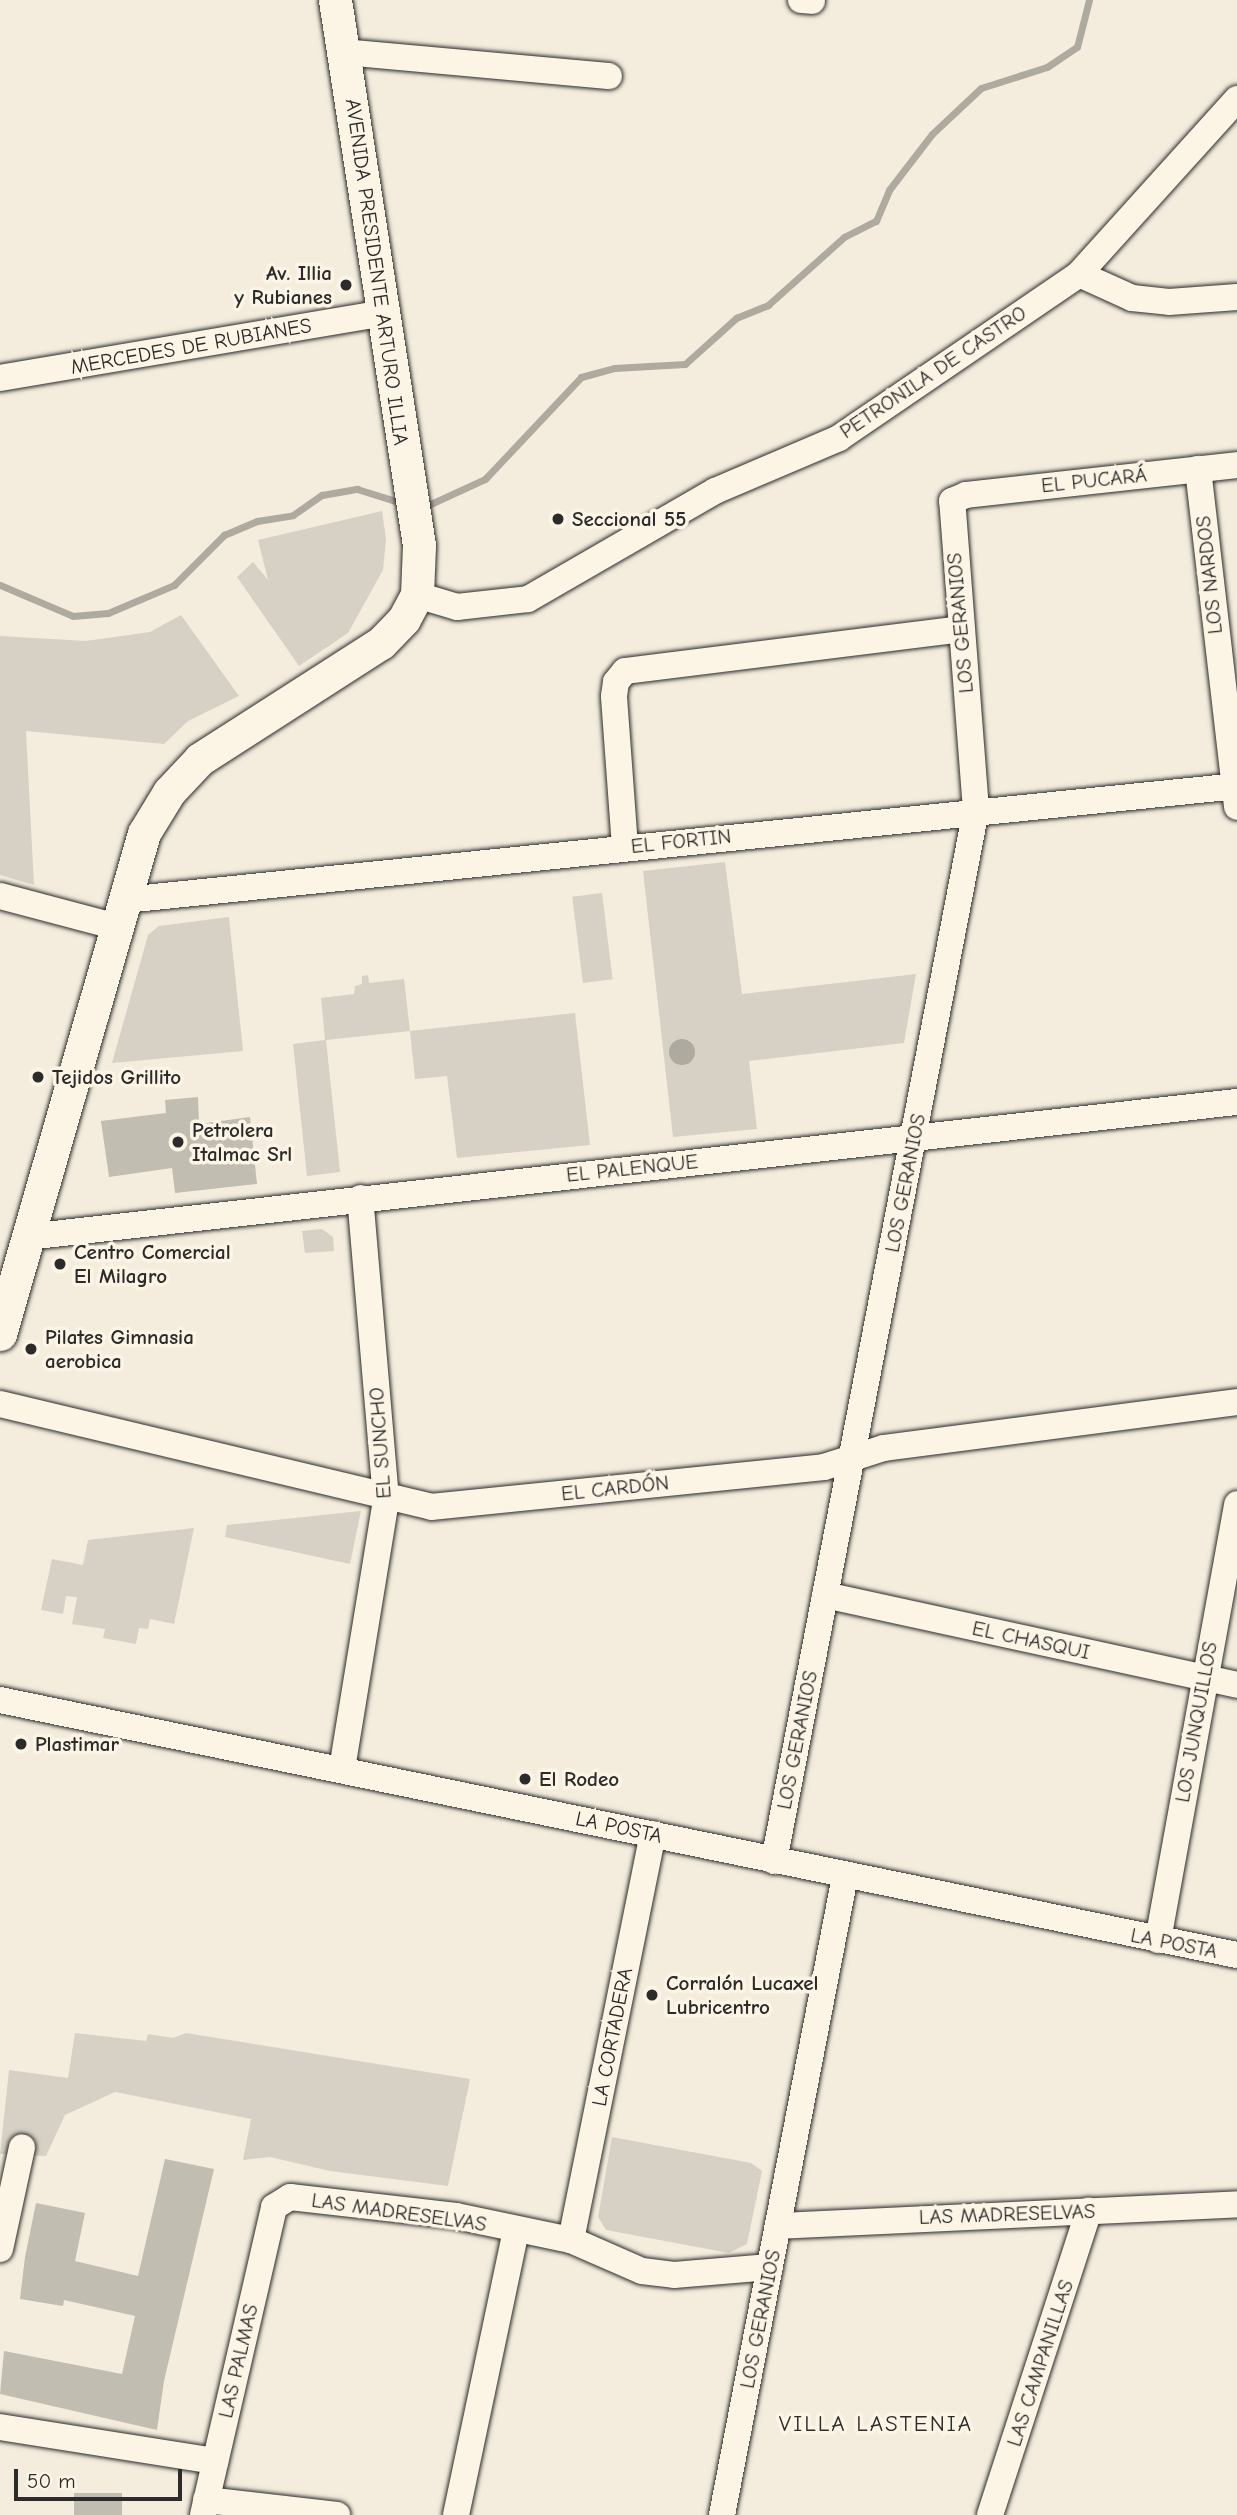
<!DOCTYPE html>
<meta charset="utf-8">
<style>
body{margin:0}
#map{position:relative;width:1237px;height:2515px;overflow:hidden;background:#f4edde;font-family:"Comic Neue",sans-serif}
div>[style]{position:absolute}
.green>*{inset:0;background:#d6d1c4;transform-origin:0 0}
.water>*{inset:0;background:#afaaa0}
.round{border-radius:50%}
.stream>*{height:7px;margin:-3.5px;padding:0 3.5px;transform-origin:3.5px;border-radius:3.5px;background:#afaaa0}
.building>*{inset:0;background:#c2bdb1;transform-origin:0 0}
.roads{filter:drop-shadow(0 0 2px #2b2b2b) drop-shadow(0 0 2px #2b2b2b)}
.minor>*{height:26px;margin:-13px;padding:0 13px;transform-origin:13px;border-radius:13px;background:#fcf5e5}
.major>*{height:33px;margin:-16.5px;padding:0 16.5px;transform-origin:16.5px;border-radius:16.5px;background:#fcf5e5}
.dots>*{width:19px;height:19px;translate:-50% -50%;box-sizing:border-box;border:4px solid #fcf5e5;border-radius:50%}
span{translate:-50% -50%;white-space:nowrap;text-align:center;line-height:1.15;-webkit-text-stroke:7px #fcf5e5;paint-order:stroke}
.street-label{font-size:21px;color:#2b2b2b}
.poi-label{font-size:21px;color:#2b2b2b;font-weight:700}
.right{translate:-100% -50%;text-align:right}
.left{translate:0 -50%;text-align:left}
.neighbourhood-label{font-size:23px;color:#2b2b2b;letter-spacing:2px}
.scale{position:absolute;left:14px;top:2469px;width:168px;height:32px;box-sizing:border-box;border:4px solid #2b2b2b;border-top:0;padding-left:9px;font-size:21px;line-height:24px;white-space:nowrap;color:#2b2b2b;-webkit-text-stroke:5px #fcf5e5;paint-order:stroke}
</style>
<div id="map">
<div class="green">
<div style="clip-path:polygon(382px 511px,386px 539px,383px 570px,348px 633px,299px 666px,237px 577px,253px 562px,268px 580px,258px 540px)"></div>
<div style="clip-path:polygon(181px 615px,239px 696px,188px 721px,164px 744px,26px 731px,34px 885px,0 875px,0 636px,86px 641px,150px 632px)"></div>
<div style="clip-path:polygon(725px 862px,742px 994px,916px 974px,904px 1043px,749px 1061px,757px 1129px,673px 1137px,643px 871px)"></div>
<div style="left:602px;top:893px;width:87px;height:30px;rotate:83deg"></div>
<div style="clip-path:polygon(229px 917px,243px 1051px,112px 1063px,148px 935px,159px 926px)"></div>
<div style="clip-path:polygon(368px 975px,369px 983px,404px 979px,410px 1031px,575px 1013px,590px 1145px,457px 1158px,447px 1076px,415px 1079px,410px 1031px,326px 1040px,340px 1172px,307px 1176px,293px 1044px,325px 1040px,321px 998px,354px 994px,355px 986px,362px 984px,362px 976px)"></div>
<div style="clip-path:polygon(322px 1229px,333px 1237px,334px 1251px,305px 1253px,302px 1231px)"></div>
<div style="clip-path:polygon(361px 1511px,350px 1564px,225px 1537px,227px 1525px)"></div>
<div style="clip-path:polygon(194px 1528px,174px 1624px,150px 1619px,148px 1629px,139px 1628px,136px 1644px,103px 1638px,105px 1629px,72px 1624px,77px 1597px,66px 1596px,63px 1614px,41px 1610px,52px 1559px,83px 1565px,88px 1540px)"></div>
<div style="clip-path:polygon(75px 2033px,146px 2041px,148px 2034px,173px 2038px,186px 2033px,470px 2079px,448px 2186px,330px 2171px,270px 2157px,243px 2160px,251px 2119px,115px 2092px,65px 2115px,46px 2156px,0 2154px,9px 2070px,68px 2078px)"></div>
<div style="clip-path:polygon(612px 2137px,751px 2163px,762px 2171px,747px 2244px,729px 2253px,606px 2230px,598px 2217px)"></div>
</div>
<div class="water">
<div class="round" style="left:669px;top:1039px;width:26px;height:26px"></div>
</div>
<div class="stream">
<div style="left:422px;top:508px;width:69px;rotate:-24.7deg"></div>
<div style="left:485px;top:479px;width:140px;rotate:-46.7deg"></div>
<div style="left:581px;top:377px;width:34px;rotate:-15deg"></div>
<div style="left:614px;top:368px;width:71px;rotate:-3.2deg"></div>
<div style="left:685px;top:364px;width:69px;rotate:-42deg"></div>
<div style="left:736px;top:318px;width:35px;rotate:-22deg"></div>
<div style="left:768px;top:305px;width:102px;rotate:-41.8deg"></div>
<div style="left:844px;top:237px;width:36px;rotate:-27deg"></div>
<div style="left:876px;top:221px;width:34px;rotate:-67deg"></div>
<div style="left:889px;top:190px;width:71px;rotate:-52.5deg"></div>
<div style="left:932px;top:134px;width:67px;rotate:-43.2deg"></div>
<div style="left:981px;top:88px;width:69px;rotate:-17.7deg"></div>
<div style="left:1047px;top:67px;width:36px;rotate:-34deg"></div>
<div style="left:1077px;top:47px;width:49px;rotate:-75.7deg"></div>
<div style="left:0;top:585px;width:79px;rotate:23deg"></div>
<div style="left:73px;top:616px;width:35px;rotate:-5deg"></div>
<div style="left:108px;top:613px;width:72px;rotate:-23deg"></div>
<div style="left:174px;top:585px;width:71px;rotate:-45deg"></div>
<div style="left:224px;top:535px;width:36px;rotate:-23deg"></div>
<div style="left:257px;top:521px;width:36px;rotate:-9deg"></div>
<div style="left:293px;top:515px;width:35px;rotate:-35deg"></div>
<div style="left:322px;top:495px;width:36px;rotate:-10deg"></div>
<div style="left:357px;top:489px;width:50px;rotate:17.4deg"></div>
</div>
<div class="building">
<div style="clip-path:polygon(198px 1097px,199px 1124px,250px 1117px,257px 1184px,175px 1193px,172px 1168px,109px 1177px,101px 1121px,166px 1113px,165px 1100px)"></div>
<div style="clip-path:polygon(165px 2159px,214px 2169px,164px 2381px,157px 2430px,0 2394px,4px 2351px,122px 2374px,135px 2316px,64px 2300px,63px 2306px,20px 2299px,25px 2257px,36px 2203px,85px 2213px,75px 2261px,138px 2276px)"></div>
<div style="left:122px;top:2493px;width:22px;height:48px;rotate:90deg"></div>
</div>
<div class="roads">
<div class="minor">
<div style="left:801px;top:0;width:11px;rotate:5deg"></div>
<div style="left:344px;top:52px;width:266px;rotate:5.2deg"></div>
<div style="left:1079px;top:274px;width:58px;rotate:24.4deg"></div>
<div style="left:1132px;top:298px;width:37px;rotate:6deg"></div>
<div style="left:1169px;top:302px;width:68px;rotate:-4.2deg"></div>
<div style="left:0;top:378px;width:388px;rotate:-9.6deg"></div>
<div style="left:1198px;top:469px;width:340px;rotate:83.4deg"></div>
<div style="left:417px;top:595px;width:42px;rotate:16.7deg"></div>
<div style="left:457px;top:607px;width:71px;rotate:-6.4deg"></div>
<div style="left:528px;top:599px;width:216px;rotate:-30deg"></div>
<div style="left:715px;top:491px;width:135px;rotate:-23.1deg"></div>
<div style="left:839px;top:438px;width:291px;rotate:-34.3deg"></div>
<div style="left:1079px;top:274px;width:236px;rotate:-47.9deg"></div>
<div style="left:625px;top:847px;width:151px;rotate:-94.2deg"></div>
<div style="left:614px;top:696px;width:14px;rotate:-82deg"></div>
<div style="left:616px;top:682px;width:14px;rotate:-51deg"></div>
<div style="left:625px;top:671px;width:339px;rotate:-7.1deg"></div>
<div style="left:0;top:896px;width:121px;rotate:14.8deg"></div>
<div style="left:125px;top:900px;width:1118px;rotate:-5.85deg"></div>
<div style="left:27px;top:1237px;width:1218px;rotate:-6.37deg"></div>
<div style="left:0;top:1404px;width:443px;rotate:13.4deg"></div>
<div style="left:431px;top:1507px;width:395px;rotate:-5.8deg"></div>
<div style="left:824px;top:1467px;width:63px;rotate:-17.6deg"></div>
<div style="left:884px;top:1448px;width:356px;rotate:-7.4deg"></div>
<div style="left:825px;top:1595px;width:422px;rotate:12.3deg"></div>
<div style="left:0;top:1700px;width:1263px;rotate:11.65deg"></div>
<div style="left:342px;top:1769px;width:274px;rotate:-80.7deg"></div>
<div style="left:386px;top:1499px;width:302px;rotate:-94.9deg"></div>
<div style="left:774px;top:1861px;width:1070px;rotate:-79.12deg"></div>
<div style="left:976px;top:810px;width:310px;rotate:-94.4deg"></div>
<div style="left:952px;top:501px;width:15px;rotate:-23deg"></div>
<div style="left:966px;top:495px;width:273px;rotate:-6.3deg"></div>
<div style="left:1158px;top:1940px;width:443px;rotate:-79.7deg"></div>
<div style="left:778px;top:2226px;width:460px;rotate:-2.7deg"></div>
<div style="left:571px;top:2240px;width:414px;rotate:-78.6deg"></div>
<div style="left:0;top:2249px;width:104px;rotate:-77.8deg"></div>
<div style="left:0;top:2427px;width:218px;rotate:9deg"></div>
<div style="left:206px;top:2500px;width:132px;rotate:6.5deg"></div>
<div style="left:203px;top:2515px;width:316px;rotate:-77deg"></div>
<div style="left:274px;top:2207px;width:19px;rotate:-32deg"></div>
<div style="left:290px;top:2197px;width:167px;rotate:6.5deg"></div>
<div style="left:456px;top:2216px;width:117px;rotate:11.8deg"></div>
<div style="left:571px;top:2240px;width:77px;rotate:23.6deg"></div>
<div style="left:642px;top:2271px;width:32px;rotate:7deg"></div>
<div style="left:674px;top:2275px;width:96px;rotate:-4.8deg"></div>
<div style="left:456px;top:2515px;width:290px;rotate:-78.1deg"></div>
<div style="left:722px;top:2515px;width:651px;rotate:-79.1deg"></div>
<div style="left:990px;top:2515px;width:320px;rotate:-72deg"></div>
</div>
<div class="major">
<div style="left:0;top:1334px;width:521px;rotate:-73.96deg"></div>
<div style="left:144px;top:833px;width:48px;rotate:-58.6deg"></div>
<div style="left:169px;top:792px;width:45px;rotate:-46.8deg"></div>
<div style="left:200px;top:759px;width:215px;rotate:-32.7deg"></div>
<div style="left:381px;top:643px;width:33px;rotate:-46deg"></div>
<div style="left:404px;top:619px;width:27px;rotate:-62deg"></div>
<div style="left:417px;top:595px;width:50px;rotate:-87.7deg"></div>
<div style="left:419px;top:545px;width:551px;rotate:-98.76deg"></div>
</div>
</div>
<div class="dots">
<div style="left:346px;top:285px;background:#2b2b2b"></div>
<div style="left:558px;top:519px;background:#2b2b2b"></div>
<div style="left:38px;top:1077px;background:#2b2b2b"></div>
<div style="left:178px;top:1142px;background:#2b2b2b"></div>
<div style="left:60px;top:1264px;background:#2b2b2b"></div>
<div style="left:31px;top:1349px;background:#2b2b2b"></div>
<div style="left:21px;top:1744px;background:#2b2b2b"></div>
<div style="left:525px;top:1779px;background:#2b2b2b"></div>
<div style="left:652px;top:1995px;background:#2b2b2b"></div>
</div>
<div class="street-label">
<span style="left:377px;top:272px;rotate:82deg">AVENIDA PRESIDENTE ARTURO ILLIA</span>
<span style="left:191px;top:346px;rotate:-10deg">MERCEDES DE RUBIANES</span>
<span style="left:933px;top:372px;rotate:-34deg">PETRONILA DE CASTRO</span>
<span style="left:1094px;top:480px;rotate:-6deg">EL PUCARÁ</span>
<span style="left:1209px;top:575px;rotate:-96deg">LOS NARDOS</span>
<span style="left:960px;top:623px;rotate:-95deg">LOS GERANIOS</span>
<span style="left:681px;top:841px;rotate:-6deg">EL FORTIN</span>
<span style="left:632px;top:1168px;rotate:-6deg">EL PALENQUE</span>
<span style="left:905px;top:1183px;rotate:-79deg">LOS GERANIOS</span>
<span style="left:380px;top:1443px;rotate:-94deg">EL SUNCHO</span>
<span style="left:615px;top:1488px;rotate:-6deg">EL CARDÓN</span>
<span style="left:1031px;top:1640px;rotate:12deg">EL CHASQUI</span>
<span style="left:1196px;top:1722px;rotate:-80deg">LOS JUNQUILLOS</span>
<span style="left:797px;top:1740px;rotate:-79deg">LOS GERANIOS</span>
<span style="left:619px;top:1827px;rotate:12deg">LA POSTA</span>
<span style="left:1174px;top:1943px;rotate:11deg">LA POSTA</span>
<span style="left:612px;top:2037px;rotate:-79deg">LA CORTADERA</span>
<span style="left:399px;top:2212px;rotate:8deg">LAS MADRESELVAS</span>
<span style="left:1007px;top:2214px;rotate:-2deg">LAS MADRESELVAS</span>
<span style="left:760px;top:2319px;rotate:-79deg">LOS GERANIOS</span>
<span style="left:238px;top:2361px;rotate:-77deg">LAS PALMAS</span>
<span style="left:1040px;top:2363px;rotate:-72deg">LAS CAMPANILLAS</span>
</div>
<div class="poi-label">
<span class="right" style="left:332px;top:285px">Av. Illia<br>y Rubianes</span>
<span class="left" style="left:572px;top:519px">Seccional 55</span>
<span class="left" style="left:52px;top:1077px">Tejidos Grillito</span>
<span class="left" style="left:192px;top:1142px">Petrolera<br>Italmac Srl</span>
<span class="left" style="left:74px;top:1264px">Centro Comercial<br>El Milagro</span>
<span class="left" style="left:45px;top:1349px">Pilates Gimnasia<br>aerobica</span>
<span class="left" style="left:35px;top:1744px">Plastimar</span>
<span class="left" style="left:539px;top:1779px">El Rodeo</span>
<span class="left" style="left:666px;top:1995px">Corralón Lucaxel<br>Lubricentro</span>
</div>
<div class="neighbourhood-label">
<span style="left:876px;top:2424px">VILLA LASTENIA</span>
</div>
<div class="scale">50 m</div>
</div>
